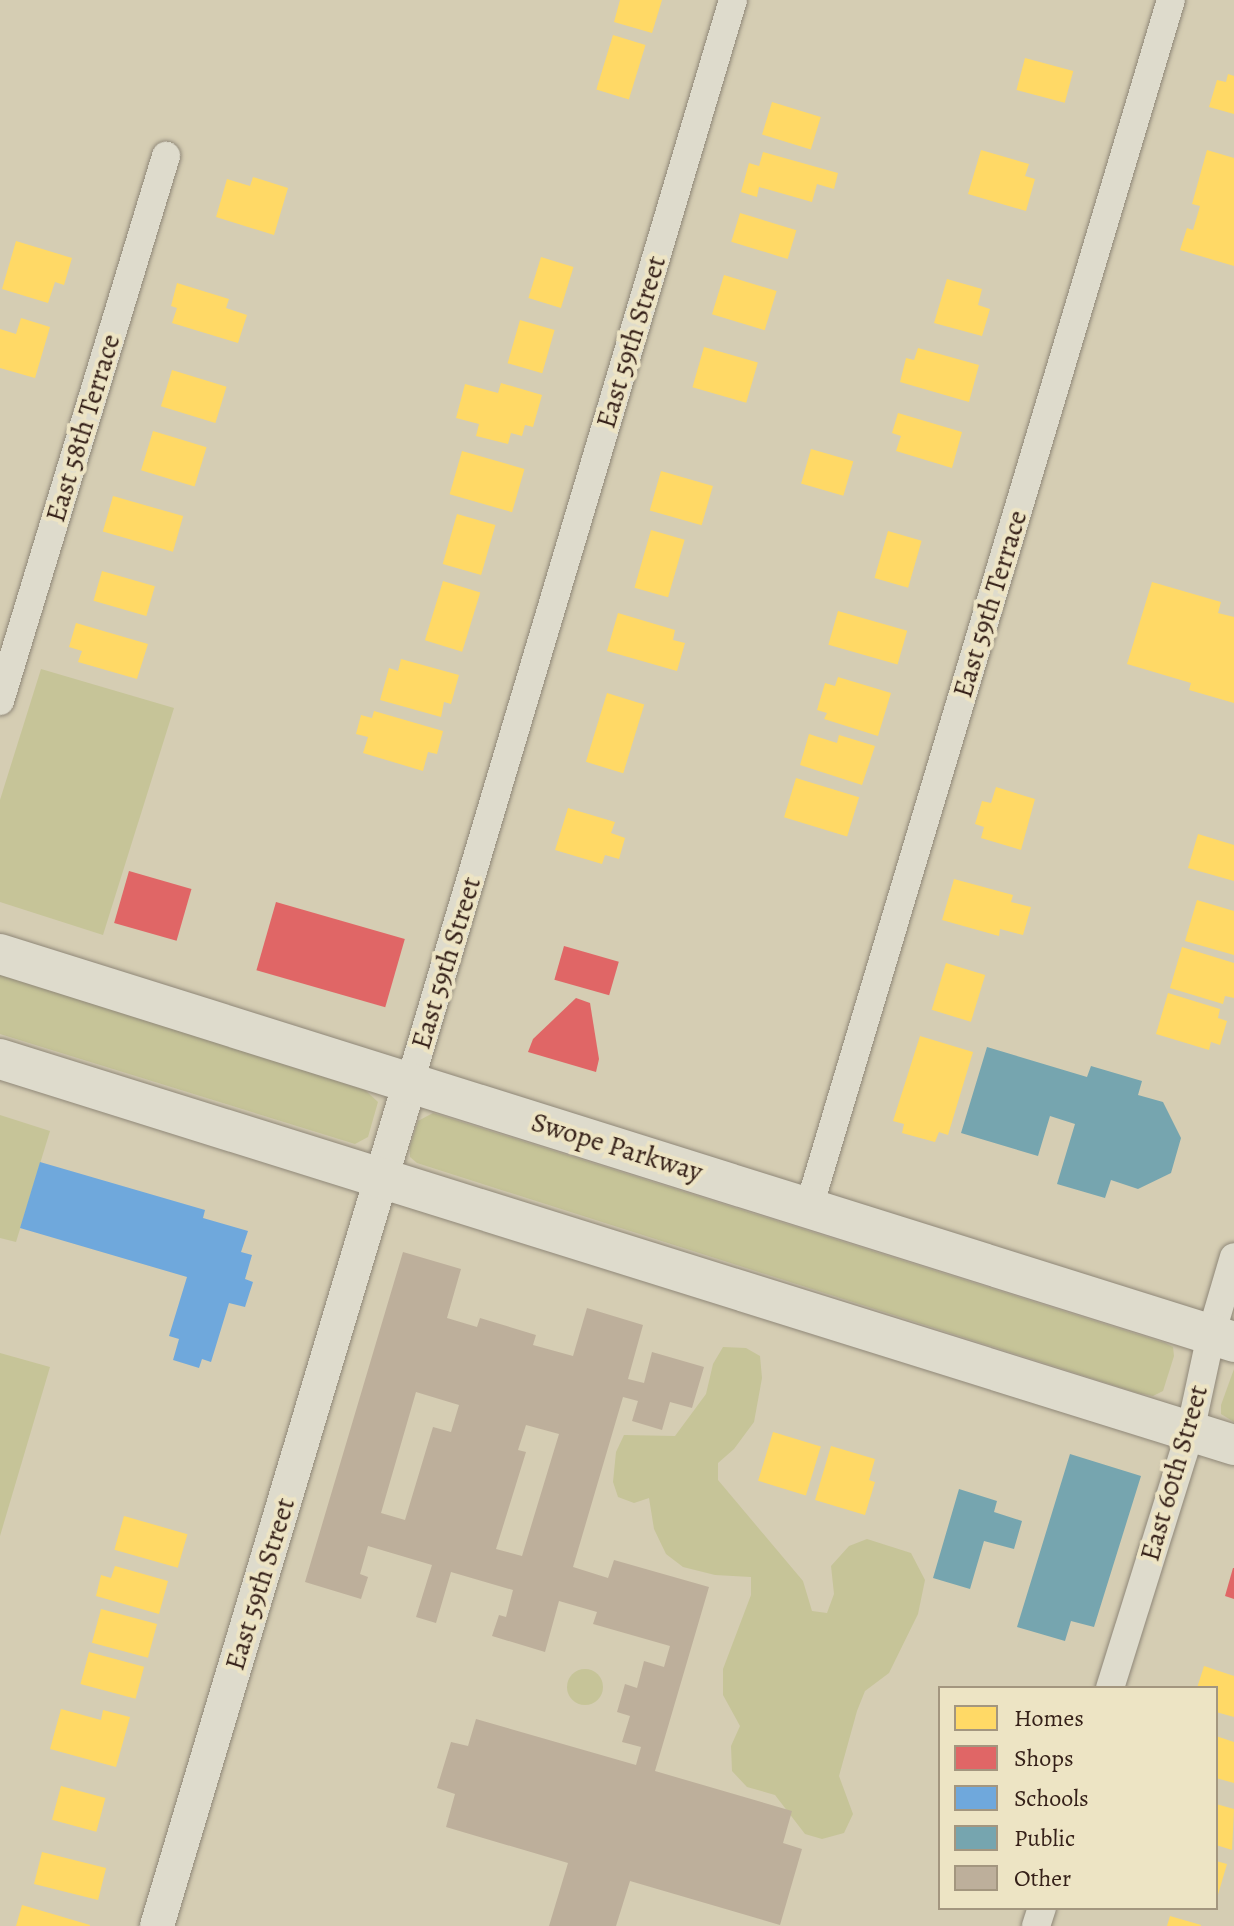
<!DOCTYPE html>
<style>
body{margin:0}
#map{position:relative;width:1234px;height:1926px;overflow:hidden;background:#d5cdb3;font-family:Alegreya,serif}
div>[style]{position:absolute}
.green>*{inset:0;background:#c6c498}
.round{border-radius:50%}
.homes>*{inset:0;background:#ffd966;transform-origin:0 0}
.shops>*{inset:0;background:#e06666;transform-origin:0 0}
.schools>*{inset:0;background:#6fa8dc}
.public>*{inset:0;background:#76a5af}
.building>*{inset:0;background:#bdaf9b}
.roads{filter:drop-shadow(0 0 2px #8f8778) drop-shadow(0 0 2px #8f8778)}
.minor>*{height:28px;margin:-14px;padding:0 14px;transform-origin:14px;border-radius:14px;background:#dedbcc}
.tertiary>*{height:34px;margin:-17px;padding:0 17px;transform-origin:17px;border-radius:17px;background:#dedbcc}
.secondary>*{height:40px;margin:-20px;padding:0 20px;transform-origin:20px;border-radius:20px;background:#dedbcc}
span{translate:-50% -50%;white-space:nowrap;text-align:center;line-height:1.15;-webkit-text-stroke:8px #ede4c4;paint-order:stroke}
.street-label{font-size:28px;color:#352018}
.legend{position:absolute;left:938px;top:1686px;width:280px;height:224px;box-sizing:border-box;background:#ede4c4;border:2px solid #a3967f;margin:0;padding:10px 14px;list-style:none;font-size:24px;color:#352018}
.legend li{display:flex;align-items:center;gap:16px;height:40px}
.legend b{width:40px;border:2px solid #a3967f}
</style>
<div id="map">
<div class="green">
<div style="clip-path:polygon(41px 669px,174px 708px,103px 935px,0 902px,0 800px)"></div>
<div style="clip-path:polygon(0 974px,365px 1090px,378px 1102px,368px 1137px,355px 1144px,0 1034px)"></div>
<div style="clip-path:polygon(433px 1113px,1165px 1343px,1173px 1347px,1174px 1356px,1163px 1391px,1153px 1396px,1138px 1393px,417px 1163px,410px 1157px,410px 1146px,418px 1121px)"></div>
<div style="clip-path:polygon(0 1115px,50px 1131px,16px 1242px,0 1238px)"></div>
<div style="clip-path:polygon(723px 1347px,746px 1348px,760px 1356px,762px 1378px,754px 1422px,734px 1449px,718px 1463px,718px 1480px,803px 1581px,812px 1611px,827px 1613px,834px 1594px,831px 1566px,849px 1546px,867px 1539px,911px 1553px,925px 1580px,918px 1614px,889px 1673px,865px 1691px,857px 1711px,839px 1776px,853px 1814px,844px 1833px,822px 1839px,805px 1834px,775px 1795px,747px 1787px,732px 1771px,731px 1746px,740px 1726px,723px 1695px,723px 1669px,751px 1595px,751px 1577px,715px 1575px,683px 1567px,666px 1554px,654px 1529px,649px 1498px,634px 1503px,618px 1497px,613px 1482px,616px 1452px,624px 1435px,675px 1436px,706px 1394px,713px 1364px)"></div>
<div style="clip-path:polygon(0 1353px,50px 1367px,0 1536px)"></div>
<div style="clip-path:polygon(1234px 1369px,1234px 1422px,1221px 1414px,1221px 1405px)"></div>
<div class="round" style="left:567px;top:1669px;width:36px;height:36px"></div>
</div>
<div class="homes">
<div style="clip-path:polygon(620px 0,662px 0,652px 33px,614px 22px)"></div>
<div style="left:613px;top:35px;width:34px;height:57px;rotate:17deg"></div>
<div style="left:1025px;top:58px;width:50px;height:33px;rotate:15deg"></div>
<div style="clip-path:polygon(1228px 74px,1234px 76px,1234px 114px,1209px 107px,1217px 80px,1226px 82px)"></div>
<div style="left:772px;top:102px;width:51px;height:34px;rotate:17deg"></div>
<div style="clip-path:polygon(981px 150px,1029px 164px,1025px 176px,1035px 179px,1026px 211px,968px 194px)"></div>
<div style="clip-path:polygon(1207px 150px,1234px 158px,1234px 266px,1180px 250px,1187px 228px,1193px 230px,1200px 206px,1192px 204px)"></div>
<div style="clip-path:polygon(763px 152px,838px 173px,834px 189px,817px 184px,812px 202px,759px 187px,757px 197px,741px 192px,749px 163px,759px 166px)"></div>
<div style="clip-path:polygon(253px 177px,288px 188px,274px 235px,216px 217px,227px 179px,250px 186px)"></div>
<div style="left:740px;top:213px;width:59px;height:30px;rotate:17deg"></div>
<div style="clip-path:polygon(16px 241px,72px 258px,64px 285px,55px 282px,48px 303px,2px 289px)"></div>
<div style="left:541px;top:257px;width:34px;height:43px;rotate:17deg"></div>
<div style="left:724px;top:275px;width:55px;height:41px;rotate:17deg"></div>
<div style="clip-path:polygon(947px 279px,982px 289px,978px 305px,990px 309px,982px 336px,934px 323px)"></div>
<div style="clip-path:polygon(177px 283px,229px 299px,226px 308px,247px 315px,238px 343px,172px 323px,177px 308px,171px 306px)"></div>
<div style="clip-path:polygon(21px 318px,50px 327px,35px 378px,0 368px,0 329px,16px 334px)"></div>
<div style="left:520px;top:320px;width:36px;height:45px;rotate:16deg"></div>
<div style="left:704px;top:347px;width:56px;height:42px;rotate:16deg"></div>
<div style="clip-path:polygon(918px 348px,979px 365px,969px 402px,900px 382px,906px 358px,914px 360px)"></div>
<div style="left:172px;top:370px;width:57px;height:38px;rotate:17deg"></div>
<div style="clip-path:polygon(501px 383px,542px 395px,533px 427px,525px 425px,522px 436px,511px 433px,508px 444px,476px 436px,479px 424px,456px 418px,465px 384px,498px 393px)"></div>
<div style="clip-path:polygon(898px 413px,962px 432px,952px 468px,896px 451px,901px 436px,892px 433px)"></div>
<div style="left:153px;top:431px;width:56px;height:41px;rotate:17deg"></div>
<div style="left:811px;top:449px;width:44px;height:36px;rotate:16deg"></div>
<div style="left:462px;top:451px;width:65px;height:45px;rotate:16deg"></div>
<div style="left:661px;top:471px;width:54px;height:41px;rotate:16deg"></div>
<div style="left:113px;top:496px;width:73px;height:37px;rotate:16deg"></div>
<div style="left:457px;top:514px;width:40px;height:52px;rotate:16deg"></div>
<div style="left:651px;top:530px;width:35px;height:60px;rotate:16deg"></div>
<div style="left:888px;top:531px;width:35px;height:49px;rotate:16deg"></div>
<div style="left:102px;top:571px;width:55px;height:31px;rotate:16deg"></div>
<div style="left:443px;top:581px;width:39px;height:62px;rotate:17deg"></div>
<div style="clip-path:polygon(1152px 582px,1221px 602px,1218px 613px,1234px 617px,1234px 703px,1189px 690px,1191px 683px,1127px 664px)"></div>
<div style="left:838px;top:611px;width:72px;height:35px;rotate:16deg"></div>
<div style="clip-path:polygon(618px 613px,675px 630px,673px 640px,685px 643px,677px 671px,607px 651px)"></div>
<div style="clip-path:polygon(76px 623px,148px 644px,137px 679px,78px 662px,82px 651px,69px 647px)"></div>
<div style="clip-path:polygon(401px 659px,459px 675px,451px 704px,444px 702px,441px 717px,380px 700px,389px 668px,398px 671px)"></div>
<div style="clip-path:polygon(838px 677px,891px 693px,878px 736px,824px 719px,827px 713px,817px 710px,825px 683px,835px 686px)"></div>
<div style="left:607px;top:693px;width:39px;height:72px;rotate:17deg"></div>
<div style="clip-path:polygon(374px 711px,443px 731px,437px 754px,428px 752px,423px 771px,363px 753px,368px 737px,356px 734px,361px 715px,372px 718px)"></div>
<div style="clip-path:polygon(809px 734px,837px 743px,839px 735px,875px 746px,862px 785px,800px 765px)"></div>
<div style="left:796px;top:778px;width:66px;height:41px;rotate:17deg"></div>
<div style="clip-path:polygon(996px 787px,1035px 799px,1021px 850px,981px 838px,984px 827px,975px 824px,982px 801px,991px 803px)"></div>
<div style="clip-path:polygon(568px 808px,615px 822px,611px 833px,625px 838px,619px 859px,605px 855px,602px 864px,555px 850px)"></div>
<div style="clip-path:polygon(1198px 834px,1234px 845px,1234px 881px,1188px 868px)"></div>
<div style="clip-path:polygon(954px 879px,1013px 895px,1011px 902px,1031px 907px,1023px 935px,1000px 929px,999px 936px,942px 920px)"></div>
<div style="clip-path:polygon(1197px 900px,1234px 911px,1234px 955px,1185px 941px)"></div>
<div style="clip-path:polygon(1182px 947px,1234px 963px,1234px 998px,1225px 996px,1223px 1004px,1170px 988px)"></div>
<div style="left:946px;top:963px;width:41px;height:49px;rotate:17deg"></div>
<div style="clip-path:polygon(1168px 993px,1220px 1009px,1218px 1018px,1227px 1021px,1220px 1045px,1211px 1042px,1209px 1050px,1156px 1034px)"></div>
<div style="clip-path:polygon(920px 1036px,973px 1052px,948px 1135px,939px 1132px,935px 1142px,902px 1133px,904px 1124px,893px 1121px)"></div>
<div style="left:773px;top:1432px;width:50px;height:51px;rotate:17deg"></div>
<div style="clip-path:polygon(831px 1446px,875px 1459px,869px 1480px,875px 1482px,865px 1515px,815px 1500px)"></div>
<div style="left:124px;top:1516px;width:66px;height:35px;rotate:16deg"></div>
<div style="clip-path:polygon(115px 1566px,168px 1581px,159px 1614px,96px 1596px,101px 1575px,111px 1578px)"></div>
<div style="left:101px;top:1609px;width:58px;height:35px;rotate:15deg"></div>
<div style="left:89px;top:1652px;width:57px;height:33px;rotate:15deg"></div>
<div style="clip-path:polygon(1204px 1666px,1234px 1676px,1234px 1717px,1216px 1712px,1216px 1688px,1197px 1688px)"></div>
<div style="clip-path:polygon(61px 1709px,101px 1720px,103px 1710px,130px 1717px,116px 1767px,50px 1749px)"></div>
<div style="clip-path:polygon(1216px 1736px,1234px 1742px,1234px 1783px,1216px 1778px)"></div>
<div style="left:61px;top:1786px;width:46px;height:35px;rotate:15deg"></div>
<div style="clip-path:polygon(1216px 1804px,1234px 1809px,1232px 1850px,1216px 1845px)"></div>
<div style="left:42px;top:1852px;width:66px;height:33px;rotate:14deg"></div>
<div style="clip-path:polygon(1216px 1861px,1227px 1864px,1217px 1898px,1216px 1898px)"></div>
<div style="clip-path:polygon(22px 1905px,90px 1925px,90px 1926px,16px 1926px)"></div>
<div style="clip-path:polygon(1170px 1916px,1201px 1925px,1201px 1926px,1167px 1926px)"></div>
</div>
<div class="shops">
<div style="left:129px;top:871px;width:65px;height:54px;rotate:16deg"></div>
<div style="left:276px;top:902px;width:134px;height:71px;rotate:16deg"></div>
<div style="left:564px;top:946px;width:57px;height:35px;rotate:16deg"></div>
<div style="clip-path:polygon(576px 998px,590px 1003px,599px 1059px,596px 1072px,528px 1052px,533px 1039px)"></div>
<div style="clip-path:polygon(1233px 1568px,1234px 1568px,1234px 1599px,1225px 1596px)"></div>
</div>
<div class="schools">
<div style="clip-path:polygon(40px 1162px,205px 1210px,203px 1218px,248px 1231px,241px 1252px,252px 1255px,245px 1279px,253px 1282px,245px 1307px,229px 1303px,211px 1362px,202px 1359px,199px 1368px,173px 1360px,179px 1339px,169px 1336px,187px 1277px,20px 1228px)"></div>
</div>
<div class="public">
<div style="clip-path:polygon(987px 1047px,1087px 1077px,1091px 1066px,1142px 1081px,1138px 1095px,1163px 1102px,1181px 1138px,1171px 1173px,1138px 1189px,1111px 1180px,1105px 1198px,1057px 1184px,1075px 1124px,1050px 1116px,1038px 1156px,961px 1133px)"></div>
<div style="clip-path:polygon(1070px 1454px,1141px 1476px,1094px 1627px,1071px 1621px,1065px 1641px,1017px 1627px)"></div>
<div style="clip-path:polygon(959px 1489px,997px 1501px,994px 1512px,1022px 1521px,1014px 1549px,984px 1541px,970px 1589px,933px 1578px)"></div>
</div>
<div class="building">
<div style="clip-path:polygon(evenodd,403px 1252px,461px 1269px,447px 1318px,477px 1327px,480px 1318px,536px 1335px,533px 1345px,573px 1356px,587px 1308px,643px 1325px,628px 1379px,644px 1383px,652px 1352px,704px 1367px,692px 1408px,670px 1402px,662px 1430px,632px 1421px,638px 1401px,623px 1397px,573px 1567px,608px 1578px,614px 1560px,709px 1587px,655px 1771px,792px 1811px,783px 1843px,802px 1849px,780px 1925px,630px 1881px,616px 1926px,549px 1926px,568px 1863px,446px 1827px,455px 1794px,437px 1788px,451px 1742px,468px 1746px,476px 1719px,636px 1765px,641px 1747px,622px 1742px,630px 1716px,617px 1712px,625px 1684px,637px 1688px,644px 1661px,664px 1667px,670px 1646px,593px 1624px,597px 1612px,559px 1601px,545px 1652px,492px 1636px,499px 1615px,506px 1617px,513px 1590px,451px 1572px,436px 1623px,416px 1617px,432px 1565px,368px 1546px,360px 1574px,368px 1577px,361px 1599px,305px 1582px,403px 1252px,416px 1392px,459px 1405px,451px 1432px,433px 1427px,405px 1520px,381px 1513px,416px 1392px,403px 1252px,526px 1425px,559px 1434px,522px 1556px,496px 1549px,526px 1452px,518px 1450px,526px 1425px)"></div>
</div>
<div class="roads">
<div class="minor">
<div style="left:0;top:701px;width:570px;rotate:-73.06deg"></div>
<div style="left:410px;top:1082px;width:1129px;rotate:-73.38deg"></div>
<div style="left:809px;top:1207px;width:1260px;rotate:-73.31deg"></div>
<div style="left:1110px;top:1688px;width:268px;rotate:-72.6deg"></div>
<div style="left:1190px;top:1432px;width:99px;rotate:-77.8deg"></div>
<div style="left:1211px;top:1335px;width:81px;rotate:-73.6deg"></div>
<div style="left:1036px;top:1926px;width:19px;rotate:-72deg"></div>
</div>
<div class="tertiary">
<div style="left:157px;top:1926px;width:881px;rotate:-73.31deg"></div>
</div>
<div class="secondary">
<div style="left:0;top:954px;width:1294px;rotate:17.45deg"></div>
<div style="left:0;top:1059px;width:1293px;rotate:17.37deg"></div>
</div>
</div>
<div class="street-label">
<span style="left:631px;top:342px;rotate:-73deg">East 59th Street</span>
<span style="left:83px;top:428px;rotate:-73deg">East 58th Terrace</span>
<span style="left:990px;top:604px;rotate:-73deg">East 59th Terrace</span>
<span style="left:446px;top:963px;rotate:-73deg">East 59th Street</span>
<span style="left:617px;top:1147px;rotate:17deg">Swope Parkway</span>
<span style="left:1174px;top:1473px;rotate:-74deg">East 60th Street</span>
<span style="left:260px;top:1584px;rotate:-73deg">East 59th Street</span>
</div>
<ul class="legend">
<li><b style="height:22px;background:#ffd966"></b>Homes</li>
<li><b style="height:22px;background:#e06666"></b>Shops</li>
<li><b style="height:22px;background:#6fa8dc"></b>Schools</li>
<li><b style="height:22px;background:#76a5af"></b>Public</li>
<li><b style="height:22px;background:#bdaf9b"></b>Other</li>
</ul>
</div>
